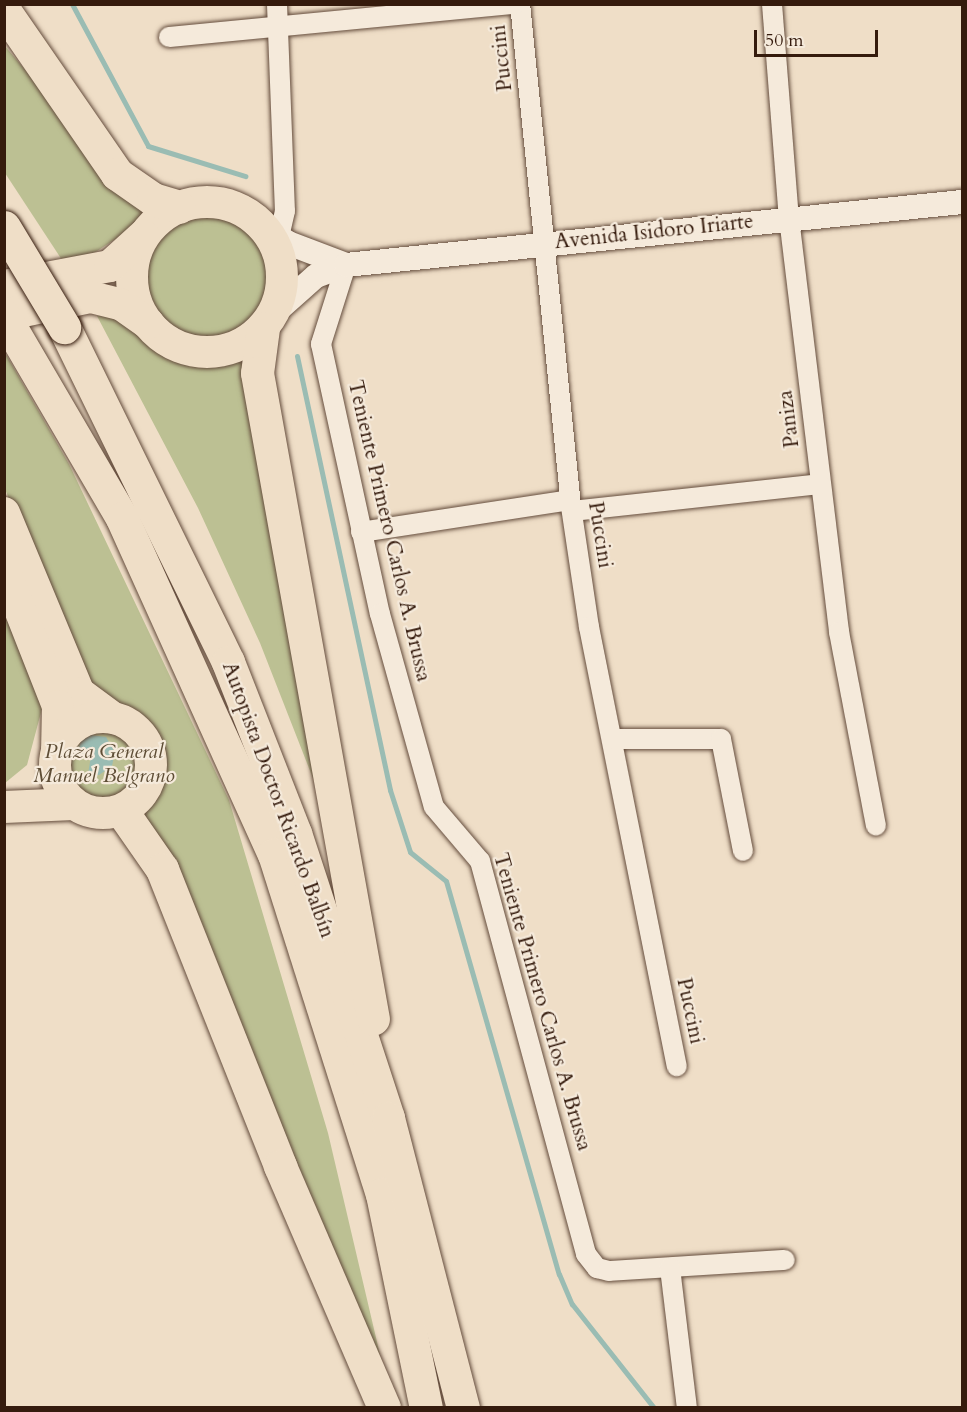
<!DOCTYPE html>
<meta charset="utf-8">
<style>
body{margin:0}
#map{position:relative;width:967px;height:1412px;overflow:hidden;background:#efdec7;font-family:Cardo,serif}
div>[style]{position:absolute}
.green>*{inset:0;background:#bcc093}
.round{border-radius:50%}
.water>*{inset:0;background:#9abcb3}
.stream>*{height:5px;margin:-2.5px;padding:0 2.5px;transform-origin:2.5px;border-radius:2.5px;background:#9abcb3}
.roads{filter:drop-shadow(0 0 2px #644c3c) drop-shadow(0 0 2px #644c3c)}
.minor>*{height:20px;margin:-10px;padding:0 10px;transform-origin:10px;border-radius:10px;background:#f5eadb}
.tertiary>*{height:24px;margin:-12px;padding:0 12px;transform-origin:12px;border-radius:12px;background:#f5eadb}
.primary>*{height:32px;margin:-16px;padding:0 16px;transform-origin:16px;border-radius:16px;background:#efdec7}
.primary>.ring{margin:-16px;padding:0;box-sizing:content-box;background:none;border:32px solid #efdec7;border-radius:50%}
.motorway>*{height:33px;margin:-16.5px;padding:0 16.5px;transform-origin:16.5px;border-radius:16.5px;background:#efdec7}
.bridges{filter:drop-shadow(0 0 2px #351b0d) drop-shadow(0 0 2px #351b0d)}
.motorway-bridge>*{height:33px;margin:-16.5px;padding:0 16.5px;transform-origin:16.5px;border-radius:16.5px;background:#efdec7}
span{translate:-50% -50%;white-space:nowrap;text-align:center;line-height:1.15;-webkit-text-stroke:4.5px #f5eadb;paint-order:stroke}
.street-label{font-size:21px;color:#351b0d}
.park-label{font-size:21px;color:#5e4d35;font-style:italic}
.frame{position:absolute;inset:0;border:6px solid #351b0d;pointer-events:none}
.scale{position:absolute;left:754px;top:30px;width:124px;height:27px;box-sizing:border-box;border:3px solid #351b0d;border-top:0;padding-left:8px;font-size:18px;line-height:21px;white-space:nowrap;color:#351b0d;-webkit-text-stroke:4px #f5eadb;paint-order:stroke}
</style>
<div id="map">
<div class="green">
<div style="clip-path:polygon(4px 45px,145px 210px,134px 227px,94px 253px,62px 260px,5px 173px)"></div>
<div class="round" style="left:146px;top:215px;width:122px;height:122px"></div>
<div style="clip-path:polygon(97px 316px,123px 317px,185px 360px,228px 362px,247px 353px,332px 827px,260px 643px,198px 508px)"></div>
<div style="clip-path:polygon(4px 351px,69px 464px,229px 800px,328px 1133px,385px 1376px,143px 819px,141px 808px,156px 788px,161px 764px,153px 736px,145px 720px,92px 690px,75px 663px,5px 489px)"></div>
<div style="clip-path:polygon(4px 599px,43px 705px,27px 765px,5px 783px)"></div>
<div class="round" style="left:63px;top:723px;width:82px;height:82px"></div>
</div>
<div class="water">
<div style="clip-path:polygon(91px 735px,106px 737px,115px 752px,112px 766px,99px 775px,88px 774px,91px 756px,77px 755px,81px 741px)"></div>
</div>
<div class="stream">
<div style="left:72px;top:4px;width:161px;rotate:61.8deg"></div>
<div style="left:148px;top:146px;width:102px;rotate:17.2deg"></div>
<div style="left:297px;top:356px;width:444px;rotate:77.9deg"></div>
<div style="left:390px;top:790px;width:65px;rotate:72.1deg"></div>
<div style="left:410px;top:852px;width:46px;rotate:38.9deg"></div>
<div style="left:446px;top:881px;width:409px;rotate:74deg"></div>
<div style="left:559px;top:1274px;width:33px;rotate:67deg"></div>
<div style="left:572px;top:1304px;width:132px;rotate:51.7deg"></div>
</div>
<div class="roads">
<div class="minor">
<div style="left:277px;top:4px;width:207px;rotate:87.8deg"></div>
<div style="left:285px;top:211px;width:27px;rotate:103deg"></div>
<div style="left:520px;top:4px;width:499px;rotate:84.2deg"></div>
<div style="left:570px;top:500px;width:128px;rotate:81.5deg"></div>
<div style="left:589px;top:627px;width:448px;rotate:78.7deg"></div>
<div style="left:772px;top:4px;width:215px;rotate:85.5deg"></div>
<div style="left:789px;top:218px;width:417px;rotate:83.1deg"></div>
<div style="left:839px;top:632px;width:197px;rotate:79.2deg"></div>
<div style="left:169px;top:37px;width:347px;rotate:-5.5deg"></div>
<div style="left:346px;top:265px;width:83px;rotate:107.6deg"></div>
<div style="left:321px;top:344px;width:276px;rotate:77.7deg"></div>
<div style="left:380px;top:614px;width:200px;rotate:74.4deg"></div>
<div style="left:434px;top:807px;width:71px;rotate:49.6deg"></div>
<div style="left:480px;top:861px;width:407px;rotate:74.9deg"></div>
<div style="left:586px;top:1254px;width:18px;rotate:52deg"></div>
<div style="left:597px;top:1268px;width:12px;rotate:14deg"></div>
<div style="left:609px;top:1271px;width:176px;rotate:-3.6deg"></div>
<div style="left:572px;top:511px;width:249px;rotate:-6.2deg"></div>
<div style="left:361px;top:532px;width:211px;rotate:-8.7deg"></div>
<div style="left:613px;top:739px;width:108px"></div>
<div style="left:721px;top:739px;width:114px;rotate:78.9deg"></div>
<div style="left:670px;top:1268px;width:141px;rotate:83.1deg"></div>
</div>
<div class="tertiary">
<div style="left:262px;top:226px;width:31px;rotate:33deg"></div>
<div style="left:288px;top:243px;width:62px;rotate:20.8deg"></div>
<div style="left:272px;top:315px;width:59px;rotate:-41.6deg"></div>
<div style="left:316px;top:276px;width:32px;rotate:-20deg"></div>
<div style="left:346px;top:265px;width:619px;rotate:-5.84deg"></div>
</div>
<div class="primary">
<div class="ring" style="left:132px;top:202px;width:118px;height:118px"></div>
<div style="left:4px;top:286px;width:108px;rotate:-10.7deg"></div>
<div style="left:110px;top:266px;width:45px;rotate:-42.3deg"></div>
<div style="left:4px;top:315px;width:89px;rotate:-11.7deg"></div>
<div style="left:91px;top:297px;width:32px;rotate:14deg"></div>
<div style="left:122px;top:305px;width:32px;rotate:35deg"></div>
<div style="left:4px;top:513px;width:195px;rotate:67.4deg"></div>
<div style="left:79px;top:693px;width:42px;rotate:36.3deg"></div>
<div style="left:4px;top:569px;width:147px;rotate:68.5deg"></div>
<div style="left:58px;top:706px;width:46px;rotate:91.2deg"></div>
<div class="ring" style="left:55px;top:717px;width:64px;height:64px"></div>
<div style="left:4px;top:807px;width:70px;rotate:-2.5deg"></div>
</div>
<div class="motorway">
<div style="left:4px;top:10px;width:199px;rotate:55.4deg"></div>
<div style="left:117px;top:174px;width:44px;rotate:34.8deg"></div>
<div style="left:153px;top:199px;width:27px;rotate:17deg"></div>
<div style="left:4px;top:316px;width:234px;rotate:59.7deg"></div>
<div style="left:122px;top:518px;width:369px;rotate:65.7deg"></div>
<div style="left:274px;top:854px;width:357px;rotate:72.4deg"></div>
<div style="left:382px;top:1194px;width:218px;rotate:78.4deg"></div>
<div style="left:64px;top:327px;width:373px;rotate:63.9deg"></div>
<div style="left:228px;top:662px;width:184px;rotate:68.6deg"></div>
<div style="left:295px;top:833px;width:300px;rotate:71.9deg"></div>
<div style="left:388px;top:1118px;width:300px;rotate:75.5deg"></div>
<div style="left:263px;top:328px;width:45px;rotate:97.6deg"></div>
<div style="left:257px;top:373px;width:656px;rotate:79.82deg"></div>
<div style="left:121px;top:810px;width:72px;rotate:55.2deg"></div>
<div style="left:162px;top:869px;width:320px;rotate:68.3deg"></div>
<div style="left:280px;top:1166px;width:263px;rotate:66.7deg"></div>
</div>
</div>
<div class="bridges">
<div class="motorway-bridge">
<div style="left:4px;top:227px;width:117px;rotate:59deg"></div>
</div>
</div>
<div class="street-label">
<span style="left:502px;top:58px;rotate:-96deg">Puccini</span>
<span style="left:654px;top:232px;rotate:-6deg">Avenida Isidoro Iriarte</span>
<span style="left:789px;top:419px;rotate:-97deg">Paniza</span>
<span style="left:389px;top:531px;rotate:77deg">Teniente Primero Carlos A. Brussa</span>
<span style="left:600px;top:535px;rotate:81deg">Puccini</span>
<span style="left:278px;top:800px;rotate:70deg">Autopista Doctor Ricardo Balbín</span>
<span style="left:542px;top:1002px;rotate:74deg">Teniente Primero Carlos A. Brussa</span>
<span style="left:690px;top:1011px;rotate:78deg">Puccini</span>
</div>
<div class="park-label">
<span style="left:104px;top:764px">Plaza General<br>Manuel Belgrano</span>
</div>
<div class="frame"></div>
<div class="scale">50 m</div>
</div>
